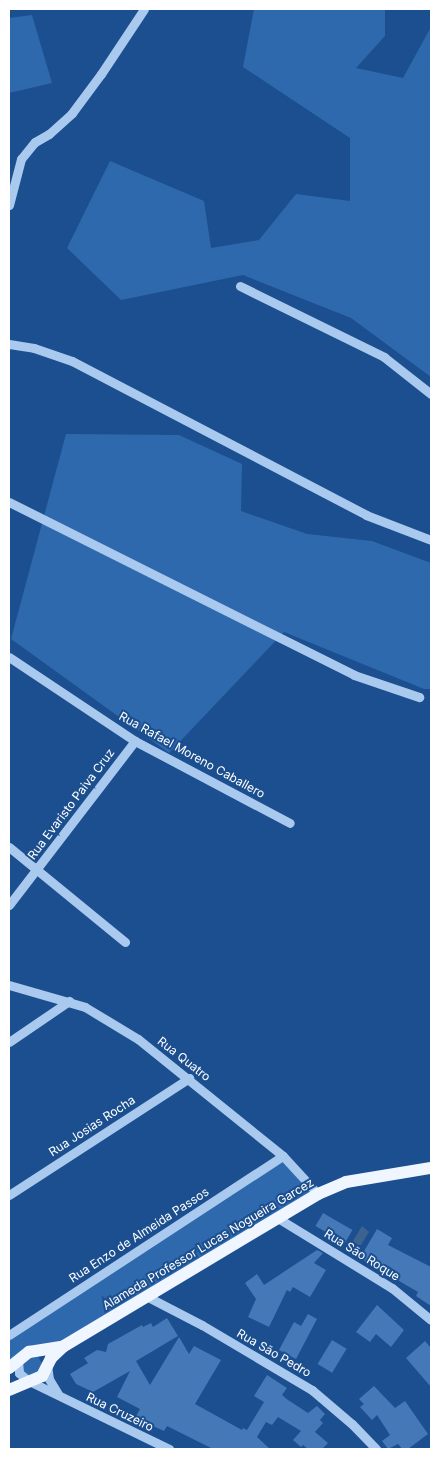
<!DOCTYPE html>
<meta charset="utf-8">
<style>
body{margin:0}
#map{position:relative;width:440px;height:1458px;overflow:hidden;background:#1b4f8f;font-family:Inter,sans-serif}
div>[style]{position:absolute}
.green>*{inset:0;background:#2e69ad}
.water>*{inset:0;background:#3c6290}
.building>*{inset:0;background:#4478b7;transform-origin:0 0}
.minor>*{height:9px;margin:-4.5px;padding:0 4.5px;transform-origin:4.5px;border-radius:4.5px;background:#a9c9ee}
.major>*{height:12px;margin:-6px;padding:0 6px;transform-origin:6px;border-radius:6px;background:#f0f6ff}
span{translate:-50% -50%;white-space:nowrap;text-align:center;line-height:1.15;-webkit-text-stroke:4px #1b4f8f;paint-order:stroke}
.street-label{font-size:12px;color:#fff}
.frame{position:absolute;inset:0;border:10px solid #fff;pointer-events:none}
</style>
<div id="map">
<div class="green">
<div style="clip-path:polygon(254px 9px,385px 9px,385px 36px,356px 68px,403px 78px,431px 27px,431px 377px,351px 318px,243px 275px,121px 300px,67px 248px,110px 161px,204px 201px,211px 248px,259px 240px,296px 194px,350px 201px,350px 138px,243px 67px)"></div>
<div style="clip-path:polygon(32px 15px,52px 83px,9px 93px,9px 18px)"></div>
<div style="clip-path:polygon(66px 434px,179px 435px,242px 464px,241px 511px,307px 534px,372px 541px,431px 563px,431px 689px,424px 689px,284px 632px,169px 753px,11px 639px)"></div>
<div style="clip-path:polygon(284px 1161px,314px 1193px,50px 1350px,29px 1352px,9px 1371px,9px 1337px)"></div>
<div style="clip-path:polygon(37px 1355px,43px 1365px,38px 1376px,24px 1375px,21px 1361px)"></div>
</div>
<div class="water">
<div style="clip-path:polygon(362px 1226px,369px 1232px,361px 1245px,358px 1245px,353px 1241px)"></div>
</div>
<div class="building">
<div style="left:323px;top:1213px;width:34px;height:15px;rotate:30deg"></div>
<div style="clip-path:polygon(377px 1229px,392px 1238px,388px 1245px,431px 1267px,431px 1306px,416px 1296px,418px 1292px,360px 1258px)"></div>
<div style="clip-path:polygon(317px 1250px,323px 1253px,314px 1263px,326px 1270px,310px 1297px,293px 1287px,290px 1292px,287px 1290px,269px 1327px,248px 1317px,256px 1299px,245px 1283px,257px 1274px,264px 1285px)"></div>
<div style="clip-path:polygon(377px 1305px,404px 1330px,391px 1347px,376px 1334px,370px 1342px,356px 1332px)"></div>
<div style="clip-path:polygon(308px 1314px,317px 1319px,296px 1359px,279px 1350px,294px 1322px,301px 1326px)"></div>
<div style="clip-path:polygon(167px 1318px,178px 1336px,136px 1361px,150px 1385px,179px 1337px,189px 1354px,194px 1346px,221px 1360px,195px 1404px,242px 1430px,243px 1428px,247px 1430px,264px 1402px,254px 1396px,267px 1375px,287px 1388px,282px 1395px,288px 1400px,308px 1413px,317px 1406px,325px 1414px,320px 1420px,323px 1423px,315px 1432px,328px 1443px,322px 1449px,308px 1449px,303px 1445px,301px 1447px,293px 1440px,301px 1431px,278px 1417px,272px 1425px,266px 1422px,257px 1437px,270px 1449px,213px 1449px,167px 1426px,164px 1431px,135px 1418px,140px 1409px,117px 1397px,130px 1371px,93px 1392px,76px 1384px,70px 1374px,88px 1363px,84px 1358px,97px 1350px,106px 1352px,108px 1344px,142px 1325px,143px 1327px,151px 1323px,153px 1327px)"></div>
<div style="left:332px;top:1340px;width:17px;height:28px;rotate:31deg"></div>
<div style="clip-path:polygon(425px 1341px,431px 1348px,431px 1387px,406px 1358px)"></div>
<div style="clip-path:polygon(374px 1386px,395px 1408px,405px 1401px,428px 1434px,408px 1449px,402px 1449px,398px 1444px,388px 1449px,382px 1441px,390px 1435px,377px 1415px,372px 1420px,360px 1407px,364px 1404px,359px 1399px)"></div>
</div>
<div class="minor">
<div style="left:9px;top:205px;width:48px;rotate:-75.4deg"></div>
<div style="left:21px;top:159px;width:22px;rotate:-51deg"></div>
<div style="left:35px;top:142px;width:16px;rotate:-30deg"></div>
<div style="left:49px;top:134px;width:31px;rotate:-42deg"></div>
<div style="left:72px;top:113px;width:49px;rotate:-53.4deg"></div>
<div style="left:101px;top:74px;width:78px;rotate:-56.5deg"></div>
<div style="left:240px;top:286px;width:161px;rotate:26.2deg"></div>
<div style="left:384px;top:357px;width:60px;rotate:38.2deg"></div>
<div style="left:9px;top:344px;width:25px;rotate:9deg"></div>
<div style="left:34px;top:348px;width:40px;rotate:18.9deg"></div>
<div style="left:72px;top:361px;width:332px;rotate:27.6deg"></div>
<div style="left:366px;top:515px;width:70px;rotate:21deg"></div>
<div style="left:9px;top:502px;width:386px;rotate:26.6deg"></div>
<div style="left:354px;top:675px;width:69px;rotate:18.7deg"></div>
<div style="left:9px;top:657px;width:151px;rotate:33.7deg"></div>
<div style="left:135px;top:741px;width:175px;rotate:27.9deg"></div>
<div style="left:9px;top:847px;width:150px;rotate:39.3deg"></div>
<div style="left:9px;top:905px;width:207px;rotate:-52.5deg"></div>
<div style="left:9px;top:985px;width:79px;rotate:16.1deg"></div>
<div style="left:85px;top:1007px;width:62px;rotate:31.1deg"></div>
<div style="left:138px;top:1039px;width:186px;rotate:38.9deg"></div>
<div style="left:283px;top:1156px;width:52px;rotate:47.4deg"></div>
<div style="left:9px;top:1042px;width:73px;rotate:-34.3deg"></div>
<div style="left:9px;top:1195px;width:215px;rotate:-33deg"></div>
<div style="left:276px;top:1217px;width:136px;rotate:31.5deg"></div>
<div style="left:392px;top:1288px;width:50px;rotate:39.4deg"></div>
<div style="left:146px;top:1296px;width:63px;rotate:27.4deg"></div>
<div style="left:202px;top:1325px;width:128px;rotate:30.6deg"></div>
<div style="left:312px;top:1390px;width:52px;rotate:40.4deg"></div>
<div style="left:352px;top:1424px;width:35px;rotate:46deg"></div>
<div style="left:9px;top:1335px;width:327px;rotate:-33.2deg"></div>
<div style="left:18px;top:1361px;width:12px;rotate:85deg"></div>
<div style="left:19px;top:1373px;width:13px;rotate:39deg"></div>
<div style="left:29px;top:1381px;width:156px;rotate:25.9deg"></div>
<div style="left:47px;top:1365px;width:14px;rotate:82deg"></div>
<div style="left:49px;top:1379px;width:17px;rotate:59deg"></div>
</div>
<div class="major">
<div style="left:9px;top:1368px;width:26px;rotate:-39deg"></div>
<div style="left:29px;top:1352px;width:32px;rotate:-9deg"></div>
<div style="left:9px;top:1390px;width:36px;rotate:-23deg"></div>
<div style="left:42px;top:1376px;width:20px;rotate:-63deg"></div>
<div style="left:51px;top:1358px;width:18px;rotate:-43deg"></div>
<div style="left:64px;top:1346px;width:296px;rotate:-30.9deg"></div>
<div style="left:318px;top:1194px;width:30px;rotate:-23deg"></div>
<div style="left:346px;top:1182px;width:86px;rotate:-9.4deg"></div>
</div>
<div class="street-label">
<span style="left:192px;top:755px;rotate:29deg">Rua Rafael Moreno Caballero</span>
<span style="left:71px;top:804px;rotate:-53deg">Rua Evaristo Paiva Cruz</span>
<span style="left:184px;top:1059px;rotate:38deg">Rua Quatro</span>
<span style="left:92px;top:1126px;rotate:-33deg">Rua Josias Rocha</span>
<span style="left:139px;top:1235px;rotate:-33deg">Rua Enzo de Almeida Passos</span>
<span style="left:208px;top:1244px;rotate:-31deg">Alameda Professor Lucas Nogueira Garcez</span>
<span style="left:362px;top:1255px;rotate:32deg">Rua São Roque</span>
<span style="left:274px;top:1353px;rotate:30deg">Rua São Pedro</span>
<span style="left:120px;top:1412px;rotate:26deg">Rua Cruzeiro</span>
</div>
<div class="frame"></div>
</div>
